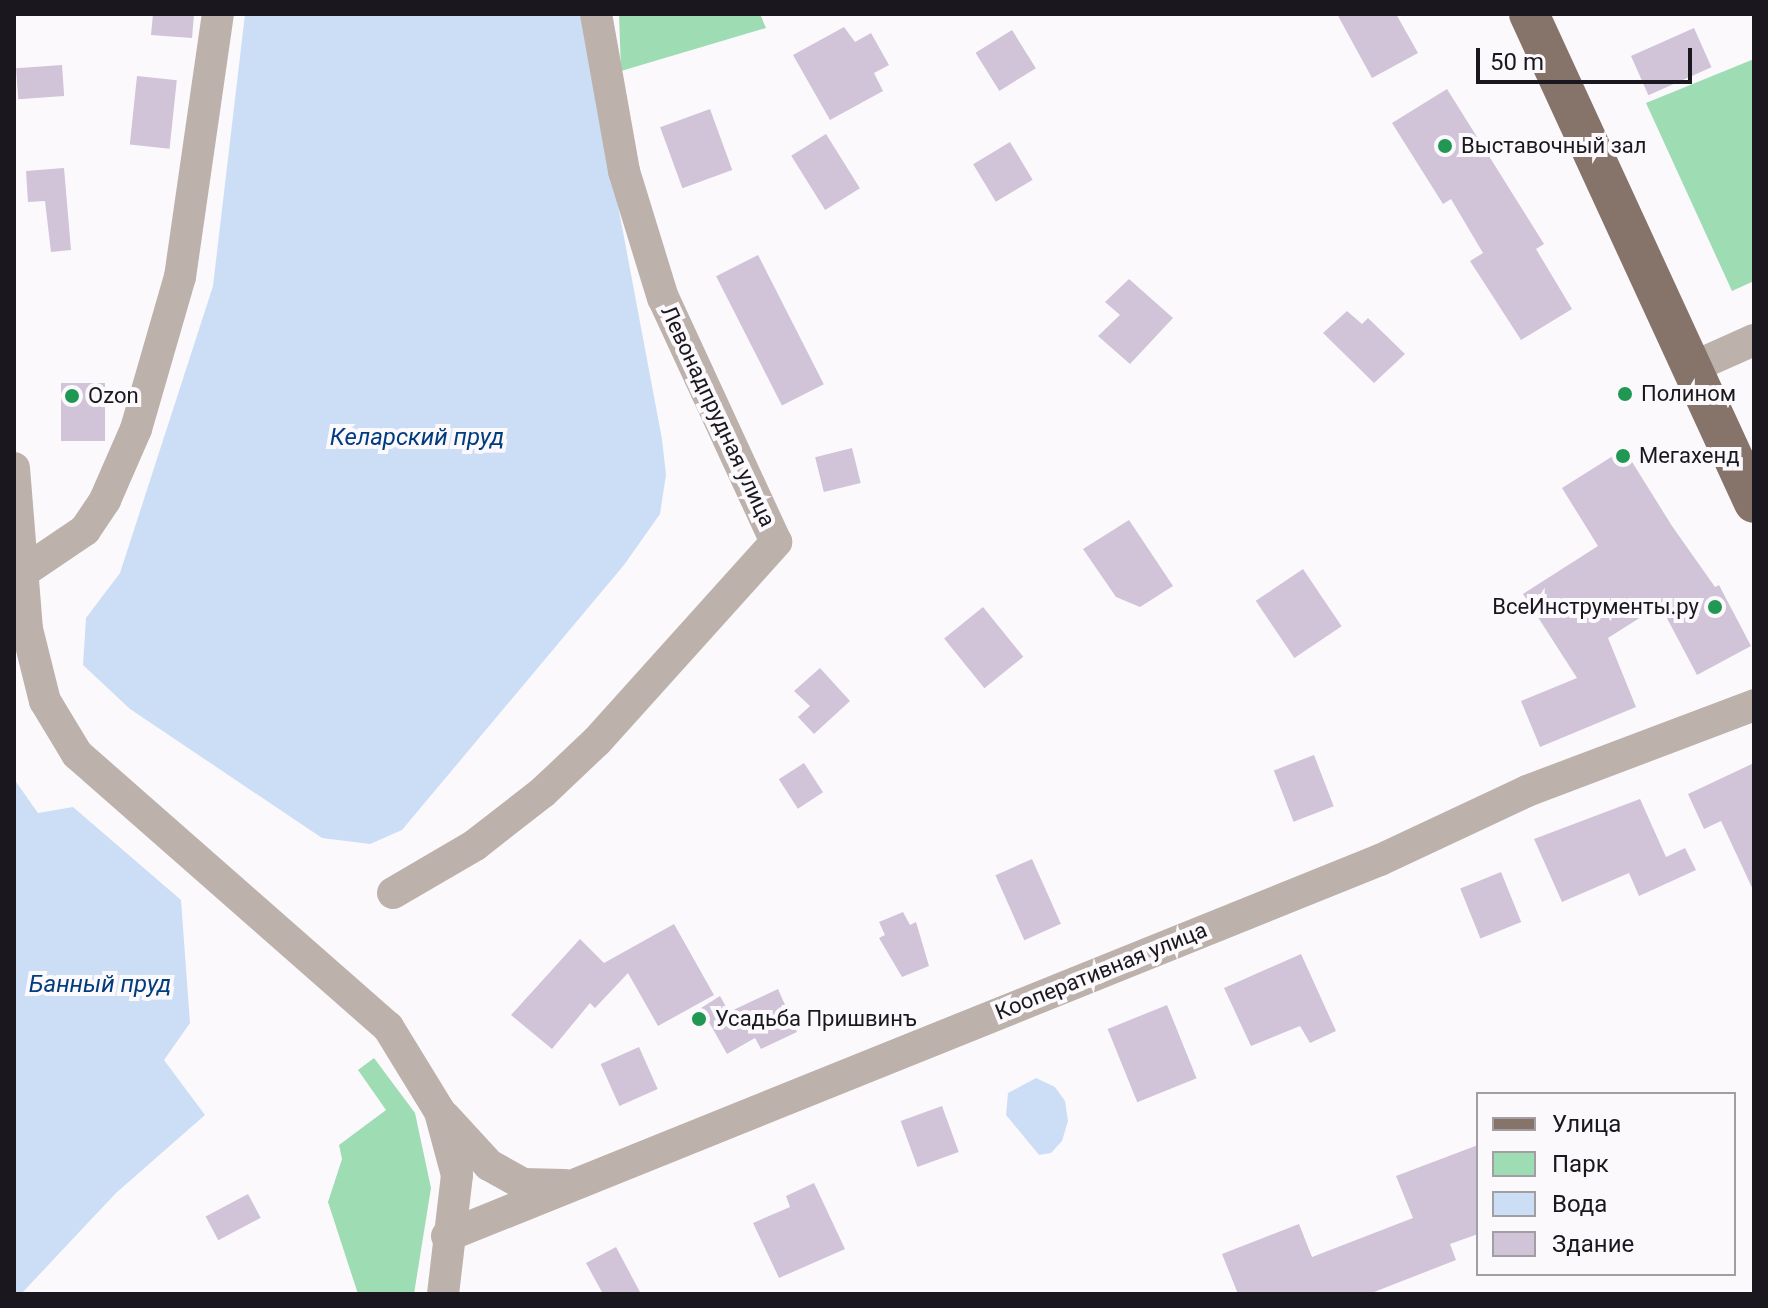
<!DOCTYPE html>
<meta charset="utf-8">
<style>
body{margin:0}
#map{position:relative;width:1768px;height:1308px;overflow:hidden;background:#fcf9fd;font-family:Roboto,sans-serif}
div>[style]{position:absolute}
.green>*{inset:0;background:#9edcb4}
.water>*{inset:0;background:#ccdef6}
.building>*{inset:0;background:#d1c3d8;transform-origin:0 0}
.minor>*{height:32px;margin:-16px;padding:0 16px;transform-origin:16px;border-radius:16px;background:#bcb1ab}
.major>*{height:40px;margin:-20px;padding:0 20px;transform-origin:20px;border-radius:20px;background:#86746a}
.dots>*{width:22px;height:22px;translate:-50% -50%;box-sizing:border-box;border:4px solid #fcf9fd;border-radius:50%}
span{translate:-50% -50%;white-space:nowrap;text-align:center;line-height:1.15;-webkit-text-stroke:8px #fcf9fd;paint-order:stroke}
.poi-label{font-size:22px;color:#1b171e}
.left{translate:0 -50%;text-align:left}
.right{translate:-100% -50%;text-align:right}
.street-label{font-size:22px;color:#1b171e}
.water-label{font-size:24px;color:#003c7e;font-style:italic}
.frame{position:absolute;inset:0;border:16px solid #1b171e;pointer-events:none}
.legend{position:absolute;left:1476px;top:1092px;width:260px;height:184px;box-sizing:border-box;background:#fcf9fd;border:2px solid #a29fa4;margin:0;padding:10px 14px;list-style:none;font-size:24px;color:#1b171e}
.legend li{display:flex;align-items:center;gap:16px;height:40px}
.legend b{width:40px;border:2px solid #a29fa4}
.scale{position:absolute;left:1476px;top:48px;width:216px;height:36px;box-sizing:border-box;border:4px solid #1b171e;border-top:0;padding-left:10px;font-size:24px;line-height:28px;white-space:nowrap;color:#1b171e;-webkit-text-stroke:6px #fcf9fd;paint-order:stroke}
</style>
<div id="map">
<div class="green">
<div style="clip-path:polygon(619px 14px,760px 14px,766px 28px,621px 71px)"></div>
<div style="clip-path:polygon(1754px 59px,1754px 281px,1732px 291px,1646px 103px)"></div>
<div style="clip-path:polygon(374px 1058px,415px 1113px,431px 1188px,414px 1294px,358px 1294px,328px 1202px,342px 1159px,339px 1145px,386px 1110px,358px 1070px)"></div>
</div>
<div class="water">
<div style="clip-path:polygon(245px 14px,582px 14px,662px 439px,666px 475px,660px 514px,624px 565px,402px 830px,370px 844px,322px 838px,130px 709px,83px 665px,86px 618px,120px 573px,213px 286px)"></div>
<div style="clip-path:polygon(14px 779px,38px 813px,73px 807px,181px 900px,190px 1023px,164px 1060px,205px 1115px,116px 1193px,21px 1294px,14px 1294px)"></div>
<div style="clip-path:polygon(1036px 1078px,1055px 1087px,1065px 1101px,1068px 1121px,1062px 1141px,1051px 1153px,1039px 1155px,1006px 1115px,1008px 1093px)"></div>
</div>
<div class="building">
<div style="clip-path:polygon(153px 14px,194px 14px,192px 38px,151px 35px)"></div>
<div style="clip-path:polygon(1337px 14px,1396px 14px,1418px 53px,1372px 78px)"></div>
<div style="clip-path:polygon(844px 27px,855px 42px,871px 33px,889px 65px,874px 73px,883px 91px,830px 120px,793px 55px)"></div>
<div style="left:1694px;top:28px;width:43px;height:69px;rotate:66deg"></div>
<div style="left:1012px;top:30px;width:45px;height:43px;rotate:58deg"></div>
<div style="left:62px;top:65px;width:31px;height:46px;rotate:86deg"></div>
<div style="left:137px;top:76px;width:40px;height:69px;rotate:6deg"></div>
<div style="clip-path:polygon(1447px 89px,1544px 244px,1536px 249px,1572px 309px,1521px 340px,1470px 261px,1483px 253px,1451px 199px,1443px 204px,1392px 123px)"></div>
<div style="left:710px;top:109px;width:65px;height:53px;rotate:70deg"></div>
<div style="left:826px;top:134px;width:64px;height:41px;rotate:58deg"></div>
<div style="left:1010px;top:142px;width:44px;height:43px;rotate:59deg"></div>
<div style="clip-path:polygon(64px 168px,71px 250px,51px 252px,45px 201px,28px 202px,26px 171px)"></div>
<div style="left:758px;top:255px;width:145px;height:47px;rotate:63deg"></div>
<div style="clip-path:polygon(1129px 279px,1173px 318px,1130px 364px,1098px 336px,1120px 315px,1105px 302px)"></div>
<div style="clip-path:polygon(1347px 311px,1362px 324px,1368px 318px,1405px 354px,1374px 383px,1323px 333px)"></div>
<div style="left:105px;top:383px;width:58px;height:44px;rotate:90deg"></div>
<div style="left:852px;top:448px;width:36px;height:38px;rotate:76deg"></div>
<div style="clip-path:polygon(1624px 449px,1672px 526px,1715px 587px,1719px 585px,1751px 646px,1697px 675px,1660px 605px,1608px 638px,1636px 707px,1540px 747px,1521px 701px,1577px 678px,1523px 594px,1598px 546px,1562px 488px)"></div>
<div style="clip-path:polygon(1129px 520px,1173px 586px,1140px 607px,1116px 597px,1083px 549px)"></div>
<div style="left:1303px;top:569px;width:69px;height:57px;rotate:56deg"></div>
<div style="left:983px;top:607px;width:64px;height:50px;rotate:51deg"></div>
<div style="clip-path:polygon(820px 668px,850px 701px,814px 734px,798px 717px,810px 706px,794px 691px)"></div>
<div style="left:1314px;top:755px;width:55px;height:43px;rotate:69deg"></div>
<div style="left:804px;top:763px;width:35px;height:30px;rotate:57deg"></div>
<div style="clip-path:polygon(1754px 763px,1754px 892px,1721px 821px,1704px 829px,1688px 794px)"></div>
<div style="clip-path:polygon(1640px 799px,1666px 857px,1685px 848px,1696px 870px,1639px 896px,1629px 873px,1562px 902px,1534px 839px)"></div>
<div style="left:1032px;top:859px;width:71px;height:40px;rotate:66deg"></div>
<div style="left:1501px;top:872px;width:54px;height:44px;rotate:68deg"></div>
<div style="clip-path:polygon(903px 912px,910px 925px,916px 922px,929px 966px,902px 977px,879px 938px,885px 935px,879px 922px)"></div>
<div style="clip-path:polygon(674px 924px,714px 995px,658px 1026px,628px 973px,595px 1008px,590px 1003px,552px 1049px,511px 1015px,580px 939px,604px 963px)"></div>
<div style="clip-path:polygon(1301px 954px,1336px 1031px,1310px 1043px,1300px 1026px,1251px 1046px,1224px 988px)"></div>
<div style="clip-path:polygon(778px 989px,797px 1032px,761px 1049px,755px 1038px,727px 1054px,701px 1008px,720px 996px,729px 1012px)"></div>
<div style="left:1167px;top:1005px;width:79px;height:64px;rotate:68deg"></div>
<div style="left:639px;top:1047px;width:46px;height:42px;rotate:66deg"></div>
<div style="left:942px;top:1106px;width:49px;height:44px;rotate:70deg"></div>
<div style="clip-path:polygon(1478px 1145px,1478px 1234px,1450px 1244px,1456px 1260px,1369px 1294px,1238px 1294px,1222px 1254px,1299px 1224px,1312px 1257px,1413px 1218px,1396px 1176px)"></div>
<div style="clip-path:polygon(814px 1183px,845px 1249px,779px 1278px,753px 1223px,790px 1207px,786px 1196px)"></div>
<div style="left:248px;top:1194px;width:27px;height:48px;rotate:62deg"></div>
<div style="clip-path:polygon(616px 1247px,641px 1294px,603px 1294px,586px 1263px)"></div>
</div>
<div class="minor">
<div style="left:1691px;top:368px;width:69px;rotate:-24deg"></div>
<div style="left:14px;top:468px;width:162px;rotate:85.4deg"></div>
<div style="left:27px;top:629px;width:74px;rotate:76deg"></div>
<div style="left:45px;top:701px;width:62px;rotate:58.9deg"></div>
<div style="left:77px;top:754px;width:414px;rotate:41.3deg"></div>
<div style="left:388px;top:1027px;width:100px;rotate:58.5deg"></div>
<div style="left:440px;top:1112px;width:65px;rotate:74.9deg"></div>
<div style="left:457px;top:1175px;width:120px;rotate:96.7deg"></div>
<div style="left:23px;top:572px;width:75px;rotate:-34.1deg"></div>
<div style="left:85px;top:530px;width:36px;rotate:-56deg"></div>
<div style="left:105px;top:500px;width:77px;rotate:-66.4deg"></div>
<div style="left:136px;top:429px;width:158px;rotate:-73.9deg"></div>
<div style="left:180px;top:277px;width:266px;rotate:-81.8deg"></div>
<div style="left:393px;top:893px;width:95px;rotate:-30.3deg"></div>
<div style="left:475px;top:845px;width:86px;rotate:-37.9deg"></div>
<div style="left:543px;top:792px;width:74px;rotate:-43.4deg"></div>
<div style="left:597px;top:741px;width:268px;rotate:-48deg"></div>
<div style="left:776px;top:542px;width:269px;rotate:-114.8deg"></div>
<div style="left:663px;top:298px;width:133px;rotate:-107.1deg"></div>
<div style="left:624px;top:171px;width:159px;rotate:-100.1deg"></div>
<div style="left:445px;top:1117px;width:65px;rotate:47.5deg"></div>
<div style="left:489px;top:1165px;width:39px;rotate:29deg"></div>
<div style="left:523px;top:1184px;width:41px;rotate:1.4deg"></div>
<div style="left:447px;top:1236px;width:1006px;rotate:-21.95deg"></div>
<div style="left:1380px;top:860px;width:162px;rotate:-25.1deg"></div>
<div style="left:1527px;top:791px;width:243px;rotate:-20.7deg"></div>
</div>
<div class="major">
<div style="left:1529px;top:14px;width:538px;rotate:65.29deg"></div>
</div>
<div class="dots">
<div style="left:1445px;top:146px;background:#209752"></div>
<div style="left:1625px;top:394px;background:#209752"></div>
<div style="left:72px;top:396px;background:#209752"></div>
<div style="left:1623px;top:456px;background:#209752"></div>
<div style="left:1715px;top:607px;background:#209752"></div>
<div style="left:699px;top:1019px;background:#209752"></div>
</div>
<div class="poi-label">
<span class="left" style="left:1461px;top:146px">Выставочный зал</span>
<span class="left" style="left:1641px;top:394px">Полином</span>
<span class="left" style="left:88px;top:396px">Ozon</span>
<span class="left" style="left:1639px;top:456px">Мегахенд</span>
<span class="right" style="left:1699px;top:607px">ВсеИнструменты.ру</span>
<span class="left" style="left:715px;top:1019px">Усадьба Пришвинъ</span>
</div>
<div class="street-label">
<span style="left:718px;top:416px;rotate:65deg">Левонадпрудная улица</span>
<span style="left:1101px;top:971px;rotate:-22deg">Кооперативная улица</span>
</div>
<div class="water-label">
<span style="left:417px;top:438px">Келарский пруд</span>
<span style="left:100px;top:985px">Банный пруд</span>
</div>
<div class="frame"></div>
<ul class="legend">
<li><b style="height:10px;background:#86746a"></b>Улица</li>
<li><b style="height:22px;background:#9edcb4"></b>Парк</li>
<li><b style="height:22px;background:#ccdef6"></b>Вода</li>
<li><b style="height:22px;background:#d1c3d8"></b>Здание</li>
</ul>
<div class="scale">50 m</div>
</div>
